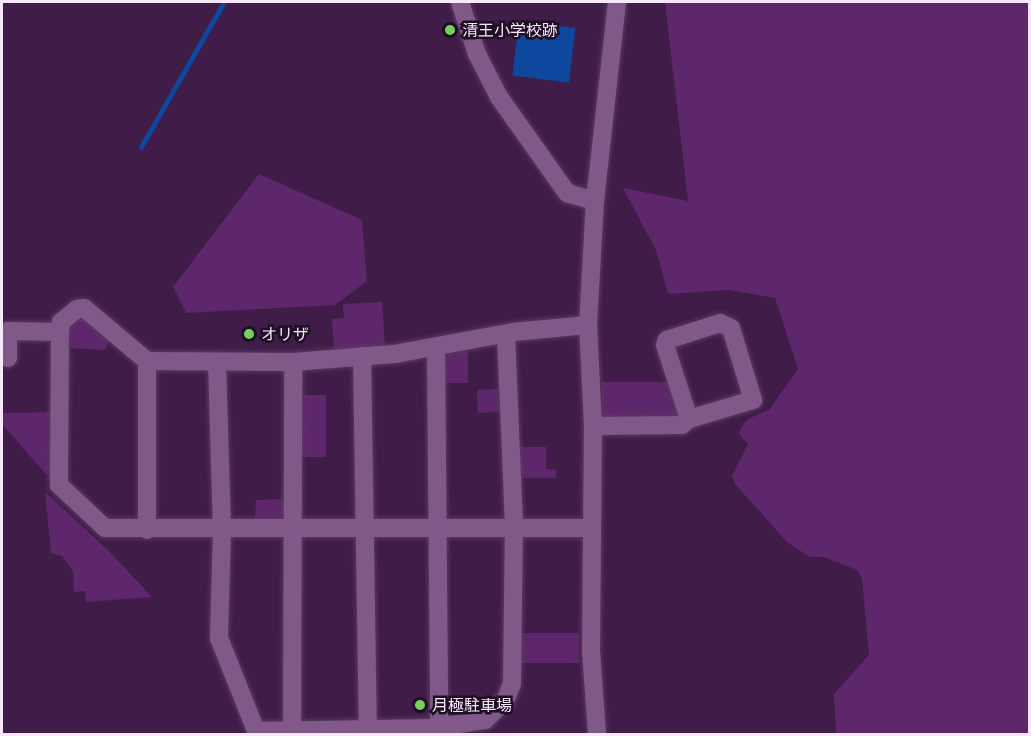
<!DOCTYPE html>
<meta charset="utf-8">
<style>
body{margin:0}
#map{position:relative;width:1031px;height:736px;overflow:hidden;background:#401d49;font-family:"Playfair Display","Noto Sans JP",serif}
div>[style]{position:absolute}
.green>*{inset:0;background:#5e276b;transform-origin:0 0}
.water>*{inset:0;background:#0d479e;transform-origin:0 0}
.stream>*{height:4.5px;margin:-2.25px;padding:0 2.25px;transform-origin:2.25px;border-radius:2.25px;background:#0d479e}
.roads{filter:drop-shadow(0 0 2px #593a60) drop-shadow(0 0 2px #593a60)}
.minor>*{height:18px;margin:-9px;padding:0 9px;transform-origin:9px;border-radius:9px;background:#805989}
.dots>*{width:16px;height:16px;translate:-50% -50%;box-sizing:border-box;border:3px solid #1f0f23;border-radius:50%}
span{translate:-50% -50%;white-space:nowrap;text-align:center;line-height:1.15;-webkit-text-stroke:5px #1f0f23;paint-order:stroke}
.poi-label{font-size:16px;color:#f9e7fd}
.left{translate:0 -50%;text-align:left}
.frame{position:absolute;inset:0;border:3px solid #f9e7fd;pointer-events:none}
</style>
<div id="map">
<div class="green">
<div style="clip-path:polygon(665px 2px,1029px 2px,1029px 734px,836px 734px,834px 694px,869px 655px,862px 578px,857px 570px,824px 557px,810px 557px,787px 542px,735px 484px,732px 476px,748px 444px,739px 434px,741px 428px,748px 419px,770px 409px,798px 369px,775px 298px,729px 290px,668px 294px,656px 250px,623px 188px,688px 201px)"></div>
<div style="clip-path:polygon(259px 174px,362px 220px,367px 281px,335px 305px,186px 313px,173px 287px)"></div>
<div style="clip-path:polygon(382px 302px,385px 348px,334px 351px,332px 319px,344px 318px,343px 304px)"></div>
<div style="clip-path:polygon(79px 316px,86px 316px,110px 339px,105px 350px,70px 348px,70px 323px)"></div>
<div style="clip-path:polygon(468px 351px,468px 383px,442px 383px,441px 358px,449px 352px)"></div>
<div style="clip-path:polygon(602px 382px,673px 382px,683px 411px,675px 420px,607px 420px,602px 415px)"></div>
<div style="left:500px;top:389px;width:23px;height:23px;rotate:88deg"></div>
<div style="left:297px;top:395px;width:29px;height:62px"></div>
<div style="clip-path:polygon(53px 412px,52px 481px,2px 424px,2px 413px)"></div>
<div style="clip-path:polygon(518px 447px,546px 447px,546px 469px,556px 470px,556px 478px,518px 478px)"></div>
<div style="clip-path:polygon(45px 492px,107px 549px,152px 597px,86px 602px,85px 591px,74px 592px,73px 571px,62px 556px,51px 553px)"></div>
<div style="clip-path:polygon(287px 499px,286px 517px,282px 521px,255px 522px,256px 500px)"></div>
<div style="left:514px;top:633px;width:65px;height:30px"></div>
</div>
<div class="water">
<div style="left:519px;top:21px;width:57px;height:55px;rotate:7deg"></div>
</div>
<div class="stream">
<div style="left:141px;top:147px;width:167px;rotate:-60.2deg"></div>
</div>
<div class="roads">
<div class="minor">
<div style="left:460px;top:2px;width:55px;rotate:71.9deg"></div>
<div style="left:477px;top:54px;width:48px;rotate:62.9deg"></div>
<div style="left:499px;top:97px;width:118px;rotate:54.7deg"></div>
<div style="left:567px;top:193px;width:29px;rotate:16deg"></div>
<div style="left:588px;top:325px;width:75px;rotate:174.7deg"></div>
<div style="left:513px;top:332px;width:121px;rotate:169.5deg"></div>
<div style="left:394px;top:354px;width:101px;rotate:175.5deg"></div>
<div style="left:293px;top:362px;width:146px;rotate:-179.6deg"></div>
<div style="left:147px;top:361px;width:82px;rotate:-139.9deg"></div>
<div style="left:84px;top:308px;width:7px;rotate:172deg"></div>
<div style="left:77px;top:309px;width:21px;rotate:141deg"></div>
<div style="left:61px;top:322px;width:10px;rotate:96deg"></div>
<div style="left:60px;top:332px;width:153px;rotate:90.4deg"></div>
<div style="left:59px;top:485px;width:63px;rotate:43.1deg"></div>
<div style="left:105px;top:528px;width:487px"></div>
<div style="left:436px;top:349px;width:376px;rotate:89.5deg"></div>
<div style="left:362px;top:356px;width:373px;rotate:89.1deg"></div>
<div style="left:8px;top:358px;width:27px;rotate:-90deg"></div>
<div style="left:8px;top:331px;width:52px;rotate:1.1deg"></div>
<div style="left:147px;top:361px;width:169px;rotate:90deg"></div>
<div style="left:217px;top:362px;width:168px;rotate:88.3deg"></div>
<div style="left:222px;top:530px;width:108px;rotate:91.6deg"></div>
<div style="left:219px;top:638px;width:100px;rotate:68.3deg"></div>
<div style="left:256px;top:731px;width:176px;rotate:-1deg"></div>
<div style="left:432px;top:728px;width:54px;rotate:-8.6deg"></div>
<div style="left:485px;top:720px;width:28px;rotate:-44deg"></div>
<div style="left:505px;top:701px;width:18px;rotate:-68deg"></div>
<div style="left:512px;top:684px;width:159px;rotate:-89.3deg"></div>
<div style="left:514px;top:525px;width:189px;rotate:-92.4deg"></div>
<div style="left:593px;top:426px;width:89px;rotate:-0.6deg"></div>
<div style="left:682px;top:425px;width:9px;rotate:-41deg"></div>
<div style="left:689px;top:419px;width:67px;rotate:-16.5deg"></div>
<div style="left:753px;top:400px;width:75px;rotate:-107deg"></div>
<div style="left:731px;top:328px;width:12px;rotate:-156deg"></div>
<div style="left:720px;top:323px;width:56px;rotate:162.2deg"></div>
<div style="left:667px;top:340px;width:5px;rotate:112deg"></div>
<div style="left:665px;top:345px;width:78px;rotate:72deg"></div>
<div style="left:292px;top:731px;width:369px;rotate:-89.8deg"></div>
<div style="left:597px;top:734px;width:83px;rotate:-94.1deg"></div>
<div style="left:591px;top:651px;width:225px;rotate:-89.5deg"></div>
<div style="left:593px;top:426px;width:101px;rotate:-92.8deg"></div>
<div style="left:588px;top:325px;width:124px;rotate:-86.8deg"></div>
<div style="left:595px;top:201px;width:200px;rotate:-83.7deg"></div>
</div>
</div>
<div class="dots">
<div style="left:450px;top:30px;background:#74d25c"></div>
<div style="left:249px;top:334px;background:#74d25c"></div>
<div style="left:420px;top:705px;background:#74d25c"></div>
</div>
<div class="poi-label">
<span class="left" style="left:462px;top:30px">清王小学校跡</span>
<span class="left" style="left:261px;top:334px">オリザ</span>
<span class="left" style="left:432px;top:705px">月極駐車場</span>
</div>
<div class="frame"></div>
</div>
